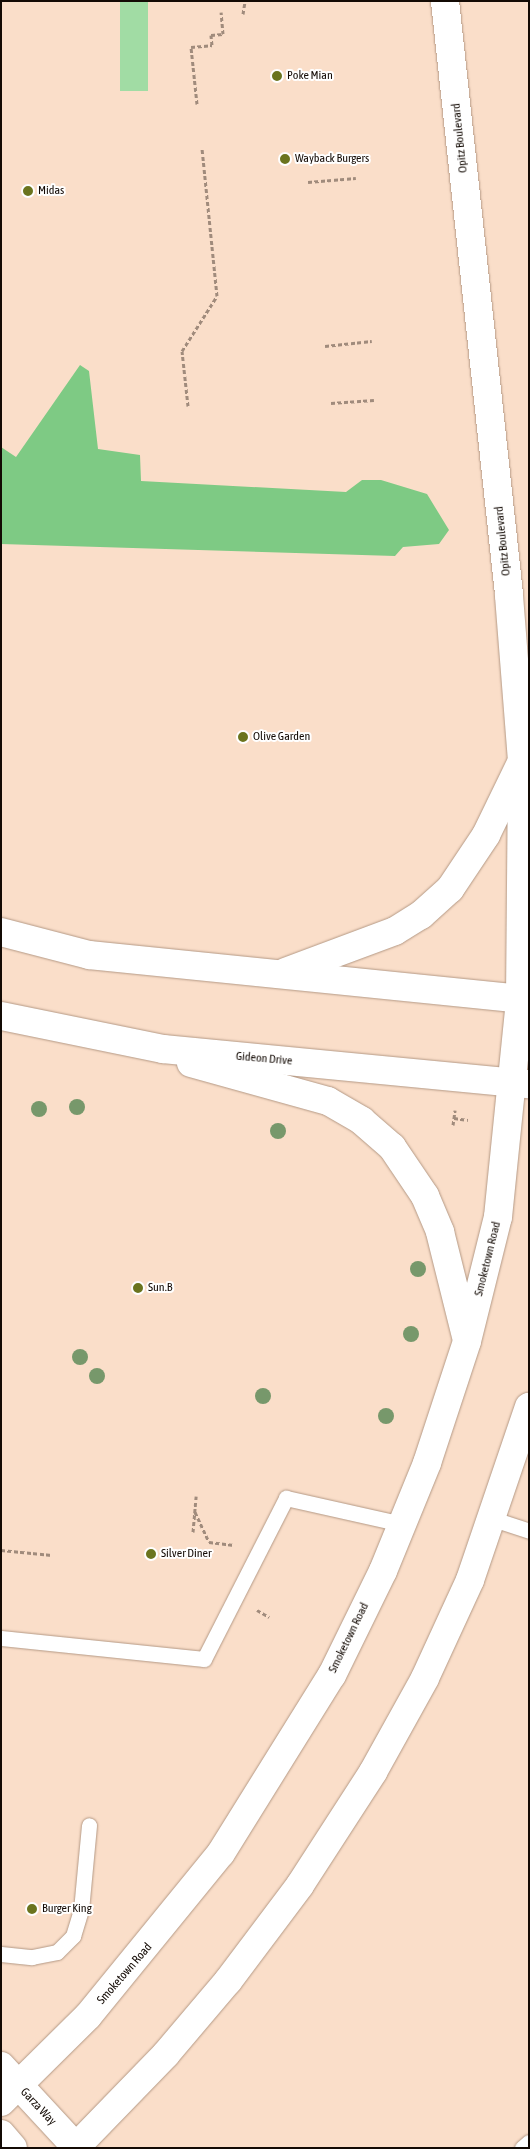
<!DOCTYPE html>
<style>
body{margin:0}
#map{position:relative;width:530px;height:2149px;overflow:hidden;background:#fadec9;font-family:"Asap Condensed",sans-serif}
div>[style]{position:absolute}
.green>*{inset:0;background:#a1dca4;transform-origin:0 0}
.forest>*{inset:0;background:#7eca84}
.path>*{height:3px;margin-top:-1.5px;transform-origin:0;background:repeating-linear-gradient(90deg,#a08b7c 0 4px,transparent 0 6.5px)}
.roads{filter:drop-shadow(0 0 1px #b49985) drop-shadow(0 0 1px #b49985)}
.lane>*{height:15px;margin:-7.5px;padding:0 7.5px;transform-origin:7.5px;border-radius:7.5px;background:#fff}
.secondary>*{height:28px;margin:-14px;padding:0 14px;transform-origin:14px;border-radius:14px;background:#fff}
.trees>*{width:16px;height:16px;margin:-8px;border-radius:50%;background:#77986b}
.dots>*{width:14px;height:14px;translate:-50% -50%;box-sizing:border-box;border:2px solid #fff;border-radius:50%}
span{translate:-50% -50%;white-space:nowrap;text-align:center;line-height:1.15;-webkit-text-stroke:4px #fff;paint-order:stroke}
.poi-label{font-size:12px;color:#130a04}
.left{translate:0 -50%;text-align:left}
.street-label{font-size:12px;color:#130a04}
.frame{position:absolute;inset:0;border:2px solid #130a04;pointer-events:none}
</style>
<div id="map">
<div class="green">
<div style="left:120px;top:1px;width:28px;height:90px"></div>
</div>
<div class="forest">
<div style="clip-path:polygon(80px 365px,89px 371px,98px 449px,140px 455px,141px 481px,346px 492px,362px 480px,381px 480px,427px 494px,449px 530px,439px 544px,403px 547px,395px 556px,1px 544px,1px 447px,16px 457px)"></div>
</div>
<div class="path">
<div style="left:243px;top:14px;width:13px;rotate:-81deg"></div>
<div style="left:197px;top:104px;width:57px;rotate:-96deg"></div>
<div style="left:191px;top:47px;width:21px;rotate:-5deg"></div>
<div style="left:212px;top:45px;width:10px;rotate:-96deg"></div>
<div style="left:211px;top:35px;width:12px;rotate:-5deg"></div>
<div style="left:223px;top:34px;width:22px;rotate:-95deg"></div>
<div style="left:308px;top:182px;width:48px;rotate:-4.8deg"></div>
<div style="left:325px;top:346px;width:47px;rotate:-6.1deg"></div>
<div style="left:331px;top:403px;width:43px;rotate:-4deg"></div>
<div style="left:188px;top:406px;width:55px;rotate:-96.2deg"></div>
<div style="left:182px;top:351px;width:65px;rotate:-57.5deg"></div>
<div style="left:217px;top:296px;width:149px;rotate:-95.8deg"></div>
<div style="left:454px;top:1118px;width:14px;rotate:8deg"></div>
<div style="left:453px;top:1125px;width:15px;rotate:-82deg"></div>
<div style="left:195px;top:1512px;width:33px;rotate:65deg"></div>
<div style="left:209px;top:1542px;width:25px;rotate:7deg"></div>
<div style="left:193px;top:1532px;width:36px;rotate:-85deg"></div>
<div style="left:1px;top:1550px;width:51px;rotate:5.6deg"></div>
<div style="left:257px;top:1610px;width:14px;rotate:30deg"></div>
</div>
<div class="roads">
<div class="lane">
<div style="left:493px;top:1519px;width:38px;rotate:18deg"></div>
<div style="left:1px;top:1638px;width:204px;rotate:5.9deg"></div>
<div style="left:204px;top:1659px;width:181px;rotate:-63deg"></div>
<div style="left:286px;top:1498px;width:119px;rotate:12.6deg"></div>
<div style="left:1px;top:1954px;width:31px;rotate:6deg"></div>
<div style="left:32px;top:1957px;width:25px;rotate:-11deg"></div>
<div style="left:57px;top:1952px;width:23px;rotate:-45deg"></div>
<div style="left:73px;top:1936px;width:27px;rotate:-73deg"></div>
<div style="left:81px;top:1910px;width:85px;rotate:-84.6deg"></div>
<div style="left:522px;top:2148px;width:9px;rotate:-41deg"></div>
</div>
<div class="secondary">
<div style="left:1px;top:932px;width:91px;rotate:14.6deg"></div>
<div style="left:89px;top:955px;width:442px;rotate:5.8deg"></div>
<div style="left:285px;top:972px;width:117px;rotate:-20.4deg"></div>
<div style="left:395px;top:931px;width:31px;rotate:-32deg"></div>
<div style="left:421px;top:915px;width:39px;rotate:-42deg"></div>
<div style="left:450px;top:889px;width:65px;rotate:-56.3deg"></div>
<div style="left:486px;top:835px;width:78px;rotate:-64.1deg"></div>
<div style="left:1px;top:1016px;width:165px;rotate:11.5deg"></div>
<div style="left:163px;top:1049px;width:368px;rotate:5.5deg"></div>
<div style="left:191px;top:1063px;width:142px;rotate:15.5deg"></div>
<div style="left:328px;top:1101px;width:39px;rotate:30deg"></div>
<div style="left:362px;top:1121px;width:40px;rotate:41deg"></div>
<div style="left:392px;top:1147px;width:59px;rotate:56deg"></div>
<div style="left:425px;top:1196px;width:39px;rotate:67deg"></div>
<div style="left:440px;top:1232px;width:107px;rotate:76deg"></div>
<div style="left:1px;top:2066px;width:110px;rotate:47.2deg"></div>
<div style="left:1px;top:2102px;width:122px;rotate:-44.7deg"></div>
<div style="left:88px;top:2016px;width:210px;rotate:-50.8deg"></div>
<div style="left:221px;top:1853px;width:210px;rotate:-58.1deg"></div>
<div style="left:332px;top:1675px;width:116px;rotate:-63.9deg"></div>
<div style="left:383px;top:1571px;width:117px;rotate:-67.8deg"></div>
<div style="left:427px;top:1463px;width:128px;rotate:-71.8deg"></div>
<div style="left:467px;top:1341px;width:128px;rotate:-76deg"></div>
<div style="left:498px;top:1217px;width:219px;rotate:-84.2deg"></div>
<div style="left:520px;top:999px;width:238px;rotate:-89.5deg"></div>
<div style="left:522px;top:761px;width:168px;rotate:-94.5deg"></div>
<div style="left:509px;top:594px;width:596px;rotate:-96.16deg"></div>
<div style="left:1px;top:2134px;width:18px;rotate:49deg"></div>
<div style="left:75px;top:2148px;width:131px;rotate:-45.9deg"></div>
<div style="left:166px;top:2054px;width:96px;rotate:-49.7deg"></div>
<div style="left:228px;top:1981px;width:120px;rotate:-53.1deg"></div>
<div style="left:300px;top:1885px;width:135px;rotate:-57.1deg"></div>
<div style="left:373px;top:1772px;width:107px;rotate:-61deg"></div>
<div style="left:425px;top:1678px;width:108px;rotate:-65.3deg"></div>
<div style="left:470px;top:1580px;width:183px;rotate:-71.2deg"></div>
</div>
</div>
<div class="trees">
<div style="left:77px;top:1107px"></div>
<div style="left:39px;top:1109px"></div>
<div style="left:278px;top:1131px"></div>
<div style="left:418px;top:1269px"></div>
<div style="left:411px;top:1334px"></div>
<div style="left:80px;top:1357px"></div>
<div style="left:97px;top:1376px"></div>
<div style="left:263px;top:1396px"></div>
<div style="left:386px;top:1416px"></div>
</div>
<div class="dots">
<div style="left:277px;top:76px;background:#6b741e"></div>
<div style="left:285px;top:159px;background:#6b741e"></div>
<div style="left:28px;top:191px;background:#6b741e"></div>
<div style="left:243px;top:737px;background:#6b741e"></div>
<div style="left:138px;top:1288px;background:#6b741e"></div>
<div style="left:151px;top:1554px;background:#6b741e"></div>
<div style="left:32px;top:1909px;background:#6b741e"></div>
</div>
<div class="poi-label">
<span class="left" style="left:287px;top:76px">Poke Mian</span>
<span class="left" style="left:295px;top:159px">Wayback Burgers</span>
<span class="left" style="left:38px;top:191px">Midas</span>
<span class="left" style="left:253px;top:737px">Olive Garden</span>
<span class="left" style="left:148px;top:1288px">Sun.B</span>
<span class="left" style="left:161px;top:1554px">Silver Diner</span>
<span class="left" style="left:42px;top:1909px">Burger King</span>
</div>
<div class="street-label">
<span style="left:460px;top:138px;rotate:-96deg">Opitz Boulevard</span>
<span style="left:503px;top:541px;rotate:-96deg">Opitz Boulevard</span>
<span style="left:264px;top:1059px;rotate:5deg">Gideon Drive</span>
<span style="left:488px;top:1259px;rotate:-76deg">Smoketown Road</span>
<span style="left:349px;top:1638px;rotate:-64deg">Smoketown Road</span>
<span style="left:125px;top:1974px;rotate:-49deg">Smoketown Road</span>
<span style="left:38px;top:2107px;rotate:47deg">Garza Way</span>
</div>
<div class="frame"></div>
</div>
